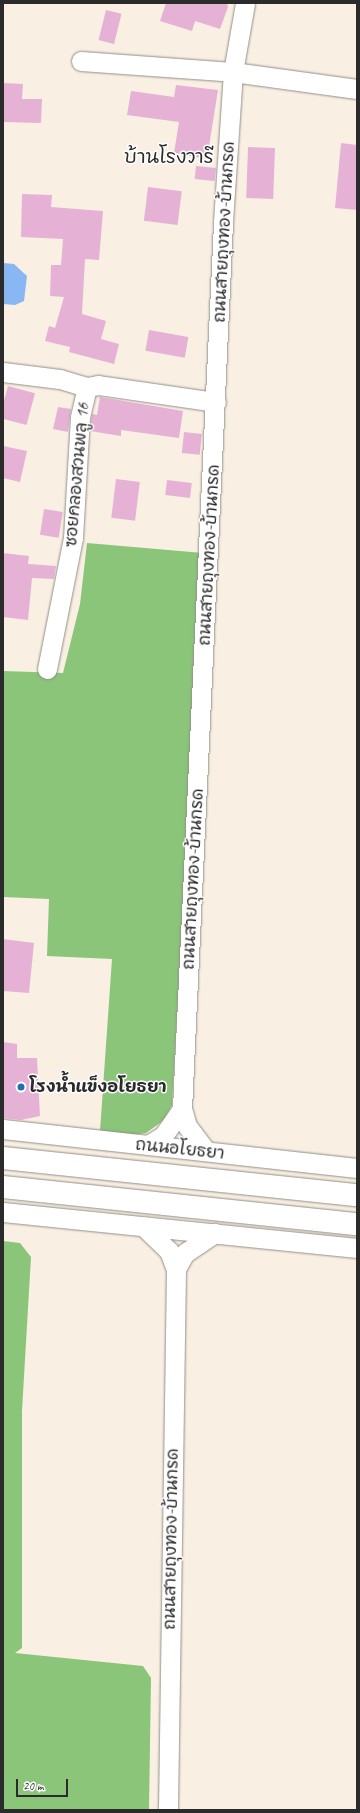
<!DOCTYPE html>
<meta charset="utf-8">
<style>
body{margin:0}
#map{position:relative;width:360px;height:1813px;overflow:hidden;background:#f9f0e3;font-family:Caveat,"Playpen Sans Thai",sans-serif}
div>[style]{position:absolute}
.green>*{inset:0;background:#8ac57a}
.water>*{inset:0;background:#88b7f3}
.building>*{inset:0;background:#e5b2d6;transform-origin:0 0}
.roads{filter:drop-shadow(0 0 1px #928e87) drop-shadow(0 0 1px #928e87)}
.minor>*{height:19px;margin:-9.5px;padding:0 9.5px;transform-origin:9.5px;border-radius:9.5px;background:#fff}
.major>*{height:22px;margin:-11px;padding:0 11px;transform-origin:11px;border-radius:11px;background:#fff}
.dots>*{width:11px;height:11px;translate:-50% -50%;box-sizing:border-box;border:2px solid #fff;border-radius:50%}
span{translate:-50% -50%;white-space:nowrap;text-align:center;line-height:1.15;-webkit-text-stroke:3px #fff;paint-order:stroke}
.street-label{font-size:17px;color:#2b2b2b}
.poi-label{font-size:17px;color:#2b2b2b;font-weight:700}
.left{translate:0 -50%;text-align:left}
.quarter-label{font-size:19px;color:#2b2b2b}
.frame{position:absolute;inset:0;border:4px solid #2b2b2b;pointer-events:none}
.scale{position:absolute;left:16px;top:1779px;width:52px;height:18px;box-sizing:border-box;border:2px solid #2b2b2b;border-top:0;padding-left:5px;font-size:12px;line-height:14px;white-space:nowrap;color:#2b2b2b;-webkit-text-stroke:3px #fff;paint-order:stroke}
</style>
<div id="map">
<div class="green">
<div style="clip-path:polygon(87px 543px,203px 553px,172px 1105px,164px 1120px,146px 1133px,134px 1135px,100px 1131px,112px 959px,47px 956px,49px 899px,3px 897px,3px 671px,63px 673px,80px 604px)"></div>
<div style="clip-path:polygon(3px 1241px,20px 1243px,31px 1257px,22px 1411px,22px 1648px,15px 1653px,143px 1666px,151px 1678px,149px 1810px,3px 1810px)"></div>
</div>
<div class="water">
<div style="clip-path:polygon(3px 263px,14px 264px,27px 276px,24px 301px,15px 305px,3px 304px)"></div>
</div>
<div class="building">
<div style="clip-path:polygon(166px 3px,227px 3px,228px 7px,220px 29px,195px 21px,192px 31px,160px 21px)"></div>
<div style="left:106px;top:10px;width:16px;height:31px;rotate:14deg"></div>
<div style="clip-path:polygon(3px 83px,23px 84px,22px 99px,42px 99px,41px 123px,3px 122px)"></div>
<div style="clip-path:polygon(176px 85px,218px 90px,207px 159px,174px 153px,179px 122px,127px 115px,131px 91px,174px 97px)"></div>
<div style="clip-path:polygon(341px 143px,357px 145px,357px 210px,335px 208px)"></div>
<div style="left:248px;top:147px;width:27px;height:51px;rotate:2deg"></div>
<div style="left:196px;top:166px;width:20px;height:13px;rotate:6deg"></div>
<div style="left:148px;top:187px;width:34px;height:34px;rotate:7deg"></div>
<div style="clip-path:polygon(22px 194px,52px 195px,51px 207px,103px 211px,99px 260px,85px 259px,82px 314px,106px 321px,101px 339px,119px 344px,114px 364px,69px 352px,70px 347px,45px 341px,49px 326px,55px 328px,64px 297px,50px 296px,51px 265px,61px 265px,63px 239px,21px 237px)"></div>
<div style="left:149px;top:330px;width:40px;height:21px;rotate:10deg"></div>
<div style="left:8px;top:386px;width:28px;height:33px;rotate:15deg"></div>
<div style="clip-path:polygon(100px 397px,183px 411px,179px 438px,121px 430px,121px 436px,90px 431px,92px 414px,97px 415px)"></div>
<div style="clip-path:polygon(58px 407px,71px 409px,68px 432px,53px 429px)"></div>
<div style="left:184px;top:432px;width:18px;height:21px;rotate:6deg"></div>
<div style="clip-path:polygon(3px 446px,27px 451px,20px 482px,3px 478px)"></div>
<div style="left:116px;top:479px;width:24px;height:39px;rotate:7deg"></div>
<div style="left:167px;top:480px;width:25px;height:15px;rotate:7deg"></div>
<div style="left:44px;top:509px;width:19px;height:26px;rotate:9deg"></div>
<div style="clip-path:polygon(3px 553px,29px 556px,28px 564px,56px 566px,54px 579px,32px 578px,28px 620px,3px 617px)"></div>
<div style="clip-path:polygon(3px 939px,34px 943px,29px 993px,3px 991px)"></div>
<div style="clip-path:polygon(3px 1042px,17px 1044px,17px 1058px,37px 1058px,40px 1116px,21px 1120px,3px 1118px)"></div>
</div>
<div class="roads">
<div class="minor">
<div style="left:81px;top:61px;width:152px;rotate:4.1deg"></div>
<div style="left:233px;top:72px;width:125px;rotate:7.8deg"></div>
<div style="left:3px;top:372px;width:57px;rotate:7deg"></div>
<div style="left:60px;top:379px;width:28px;rotate:17deg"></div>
<div style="left:47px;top:669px;width:134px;rotate:-78.8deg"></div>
<div style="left:73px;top:538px;width:121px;rotate:-86.7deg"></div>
<div style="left:80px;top:417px;width:31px;rotate:-77deg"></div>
<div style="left:87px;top:387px;width:11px;rotate:-10deg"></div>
<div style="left:98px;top:385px;width:119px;rotate:8.2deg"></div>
<div style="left:3px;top:1129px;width:356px;rotate:6.3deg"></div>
<div style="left:148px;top:1145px;width:17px;rotate:-31deg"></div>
<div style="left:163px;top:1136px;width:33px;rotate:-55deg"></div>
<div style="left:206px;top:1151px;width:31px;rotate:-127deg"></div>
<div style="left:187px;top:1126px;width:18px;rotate:-106deg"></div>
<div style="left:182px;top:1109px;width:888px;rotate:-87.35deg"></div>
<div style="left:223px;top:222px;width:150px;rotate:-86.2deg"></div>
<div style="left:233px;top:72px;width:70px;rotate:-80.1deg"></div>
<div style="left:3px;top:1212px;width:356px;rotate:5.8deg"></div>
<div style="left:143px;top:1226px;width:36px;rotate:44deg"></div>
<div style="left:169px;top:1251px;width:19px;rotate:69deg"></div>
<div style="left:176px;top:1269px;width:541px;rotate:90.85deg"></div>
<div style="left:176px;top:1269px;width:18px;rotate:-61deg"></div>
<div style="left:185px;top:1253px;width:36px;rotate:-34deg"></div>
</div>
<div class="major">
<div style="left:3px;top:1158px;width:356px;rotate:6deg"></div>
<div style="left:3px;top:1187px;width:356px;rotate:6deg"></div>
</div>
</div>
<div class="dots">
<div style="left:21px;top:1087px;background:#1f6fb2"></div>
</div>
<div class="street-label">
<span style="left:224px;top:232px;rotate:-87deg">ถนนสายถุงทอง-บ้านกรด</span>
<span style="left:77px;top:475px;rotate:-85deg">ซอยคลองสวนพลู 16</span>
<span style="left:209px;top:555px;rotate:-87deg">ถนนสายถุงทอง-บ้านกรด</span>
<span style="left:193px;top:879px;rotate:-87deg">ถนนสายถุงทอง-บ้านกรด</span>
<span style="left:180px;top:1149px;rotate:6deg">ถนนอโยธยา</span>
<span style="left:171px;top:1539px;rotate:-89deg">ถนนสายถุงทอง-บ้านกรด</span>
</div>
<div class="poi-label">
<span class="left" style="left:29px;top:1087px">โรงน้ำแข็งอโยธยา</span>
</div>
<div class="quarter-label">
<span style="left:169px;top:158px">บ้านโรงวารี</span>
</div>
<div class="frame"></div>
<div class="scale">20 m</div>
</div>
